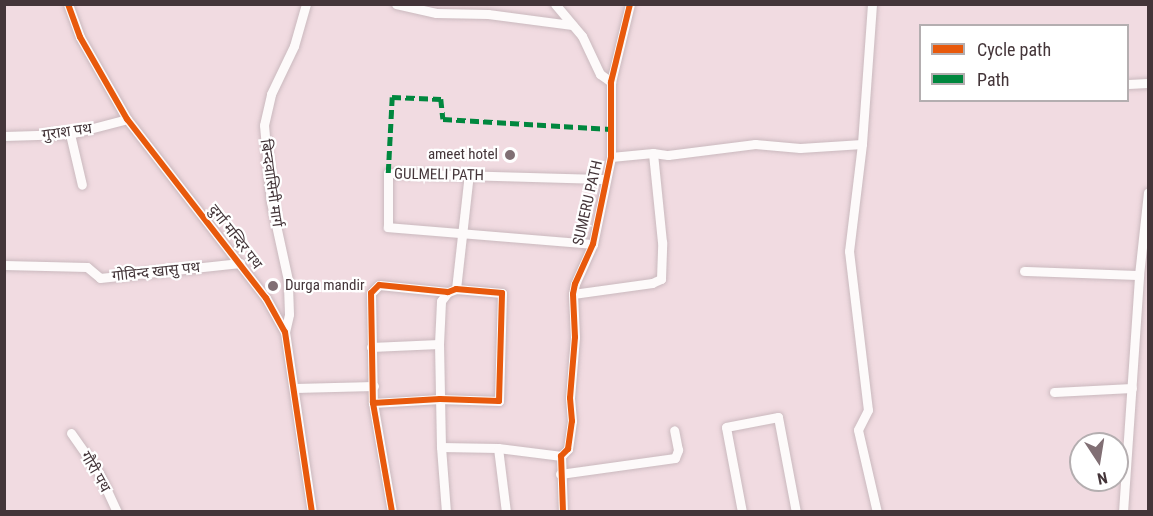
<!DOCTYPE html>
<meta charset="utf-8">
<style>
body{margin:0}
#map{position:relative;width:1153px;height:516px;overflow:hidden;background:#f1dbe1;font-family:"Roboto Condensed","Noto Sans Devanagari",sans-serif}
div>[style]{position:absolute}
.roads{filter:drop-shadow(0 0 2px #cab9be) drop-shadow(0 0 2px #cab9be)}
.street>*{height:9px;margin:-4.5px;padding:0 4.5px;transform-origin:4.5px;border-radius:4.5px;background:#fdfafa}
.quiet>*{height:4.5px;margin-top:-2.25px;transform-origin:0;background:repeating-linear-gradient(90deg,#00873e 0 9px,transparent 0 13.5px)}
.cycleway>*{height:6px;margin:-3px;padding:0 3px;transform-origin:3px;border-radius:3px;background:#e8590c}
.dots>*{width:16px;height:16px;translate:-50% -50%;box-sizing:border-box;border:3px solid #fff;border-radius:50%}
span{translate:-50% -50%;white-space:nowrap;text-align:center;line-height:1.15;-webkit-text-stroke:4.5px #fff;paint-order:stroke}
.street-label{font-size:15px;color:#443539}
.poi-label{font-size:15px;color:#443539}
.right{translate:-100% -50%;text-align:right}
.left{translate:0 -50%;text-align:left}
.frame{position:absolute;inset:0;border:6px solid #443539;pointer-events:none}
.legend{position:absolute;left:919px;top:24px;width:210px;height:78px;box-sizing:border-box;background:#fff;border:2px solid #b4aeb0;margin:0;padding:8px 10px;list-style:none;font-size:18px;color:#443539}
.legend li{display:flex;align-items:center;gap:12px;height:30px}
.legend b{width:30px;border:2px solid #b4aeb0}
.north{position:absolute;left:1069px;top:432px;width:60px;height:60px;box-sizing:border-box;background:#fff;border:2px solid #b4aeb0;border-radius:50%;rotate:168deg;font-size:16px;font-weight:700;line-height:24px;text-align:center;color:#443539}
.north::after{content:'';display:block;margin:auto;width:21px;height:27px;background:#816f74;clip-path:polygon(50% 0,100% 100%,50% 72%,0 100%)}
</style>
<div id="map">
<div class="roads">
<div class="street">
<div style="left:68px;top:4px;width:35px;rotate:70deg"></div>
<div style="left:80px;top:37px;width:95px;rotate:60.2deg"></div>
<div style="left:127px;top:119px;width:227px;rotate:52.2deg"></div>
<div style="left:266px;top:298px;width:39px;rotate:61deg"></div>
<div style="left:285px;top:332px;width:182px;rotate:81.5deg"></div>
<div style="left:396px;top:4px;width:41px;rotate:12.7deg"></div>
<div style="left:436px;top:13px;width:52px;rotate:1.1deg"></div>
<div style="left:488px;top:14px;width:85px;rotate:7.5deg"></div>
<div style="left:555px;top:4px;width:42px;rotate:49.8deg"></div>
<div style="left:582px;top:36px;width:42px;rotate:64.7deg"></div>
<div style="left:600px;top:74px;width:14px;rotate:36deg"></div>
<div style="left:872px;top:4px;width:140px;rotate:94.1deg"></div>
<div style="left:862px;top:144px;width:108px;rotate:96.9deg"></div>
<div style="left:849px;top:251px;width:160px;rotate:83.2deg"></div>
<div style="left:868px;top:410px;width:22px;rotate:117deg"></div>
<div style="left:858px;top:430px;width:84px;rotate:77deg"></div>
<div style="left:1128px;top:84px;width:20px;rotate:-3deg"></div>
<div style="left:70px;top:134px;width:52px;rotate:76.8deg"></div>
<div style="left:4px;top:136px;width:66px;rotate:-1.7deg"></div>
<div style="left:70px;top:134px;width:59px;rotate:-14.7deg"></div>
<div style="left:611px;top:157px;width:42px;rotate:-5.4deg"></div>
<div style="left:653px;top:153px;width:15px;rotate:8deg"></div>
<div style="left:668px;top:155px;width:88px;rotate:-7.2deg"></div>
<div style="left:755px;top:144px;width:45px;rotate:5.1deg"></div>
<div style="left:800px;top:148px;width:62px;rotate:-3.7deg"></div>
<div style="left:593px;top:244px;width:206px;rotate:-175.3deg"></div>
<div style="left:388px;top:227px;width:54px;rotate:-90deg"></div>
<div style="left:388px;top:173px;width:218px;rotate:1.6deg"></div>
<div style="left:4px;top:265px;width:83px;rotate:1.4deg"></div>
<div style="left:87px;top:267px;width:17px;rotate:40deg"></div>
<div style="left:100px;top:278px;width:141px;rotate:-6.1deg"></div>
<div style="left:1024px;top:271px;width:115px;rotate:2deg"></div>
<div style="left:456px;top:289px;width:116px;rotate:-83.6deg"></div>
<div style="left:573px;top:294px;width:80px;rotate:-7.9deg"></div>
<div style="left:652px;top:283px;width:10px;rotate:-24deg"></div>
<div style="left:661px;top:279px;width:37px;rotate:-88deg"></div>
<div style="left:662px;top:242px;width:89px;rotate:-95.8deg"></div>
<div style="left:285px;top:332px;width:18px;rotate:-77deg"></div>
<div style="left:289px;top:314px;width:34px;rotate:-92deg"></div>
<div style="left:288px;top:280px;width:80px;rotate:-102.3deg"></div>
<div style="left:271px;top:202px;width:77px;rotate:-95.2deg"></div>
<div style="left:264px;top:125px;width:32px;rotate:-77deg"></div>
<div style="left:271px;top:94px;width:53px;rotate:-64.4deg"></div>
<div style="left:294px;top:46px;width:44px;rotate:-74.1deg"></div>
<div style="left:371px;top:347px;width:68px;rotate:-2.5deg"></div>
<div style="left:295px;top:388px;width:79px;rotate:-1.5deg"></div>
<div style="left:1054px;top:392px;width:78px;rotate:-2.9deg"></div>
<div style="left:373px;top:403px;width:67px;rotate:-3.4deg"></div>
<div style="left:440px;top:399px;width:59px;rotate:1.9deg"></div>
<div style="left:499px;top:401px;width:108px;rotate:-88.4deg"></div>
<div style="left:502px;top:293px;width:46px;rotate:-175deg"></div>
<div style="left:456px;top:289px;width:9px;rotate:159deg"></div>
<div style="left:448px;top:292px;width:69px;rotate:-174.2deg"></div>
<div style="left:379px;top:285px;width:11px;rotate:135deg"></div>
<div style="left:371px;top:293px;width:110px;rotate:89deg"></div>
<div style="left:373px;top:403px;width:111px;rotate:80.1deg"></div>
<div style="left:71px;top:433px;width:49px;rotate:55deg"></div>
<div style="left:99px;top:473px;width:43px;rotate:65.2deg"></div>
<div style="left:441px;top:447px;width:57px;rotate:1deg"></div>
<div style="left:498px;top:448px;width:64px;rotate:7.2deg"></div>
<div style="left:498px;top:448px;width:64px;rotate:82.9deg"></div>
<div style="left:560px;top:474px;width:116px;rotate:-7.9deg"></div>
<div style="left:675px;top:458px;width:9px;rotate:-69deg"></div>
<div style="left:678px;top:450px;width:20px;rotate:-101deg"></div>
<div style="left:446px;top:512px;width:65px;rotate:-94.4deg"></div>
<div style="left:441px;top:447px;width:103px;rotate:-91.1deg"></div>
<div style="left:439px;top:344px;width:43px;rotate:-87.3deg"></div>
<div style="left:441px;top:301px;width:11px;rotate:-52deg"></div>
<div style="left:563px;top:512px;width:56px;rotate:-92deg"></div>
<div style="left:561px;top:456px;width:10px;rotate:-45deg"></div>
<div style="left:568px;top:449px;width:28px;rotate:-82deg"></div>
<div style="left:572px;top:421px;width:23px;rotate:-95deg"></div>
<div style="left:570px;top:398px;width:61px;rotate:-85.3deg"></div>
<div style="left:575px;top:337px;width:43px;rotate:-92.7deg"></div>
<div style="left:573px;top:294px;width:10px;rotate:-79deg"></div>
<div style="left:575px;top:284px;width:44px;rotate:-65.8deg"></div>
<div style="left:593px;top:244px;width:89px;rotate:-78.3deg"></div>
<div style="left:611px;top:157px;width:75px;rotate:-90deg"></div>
<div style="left:611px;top:82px;width:80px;rotate:-76.3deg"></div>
<div style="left:742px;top:512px;width:86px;rotate:-100.7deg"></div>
<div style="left:726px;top:427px;width:53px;rotate:-10.9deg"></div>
<div style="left:778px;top:417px;width:97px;rotate:79.3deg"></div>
<div style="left:1123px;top:512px;width:238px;rotate:-86.1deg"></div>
<div style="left:1139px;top:275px;width:83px;rotate:-83.8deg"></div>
</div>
</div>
<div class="quiet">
<div style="left:388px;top:173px;width:76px;rotate:-87deg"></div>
<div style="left:392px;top:97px;width:49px;rotate:2.3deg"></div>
<div style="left:441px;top:99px;width:20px;rotate:84deg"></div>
<div style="left:443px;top:119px;width:168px;rotate:3.4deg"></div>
</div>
<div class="cycleway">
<div style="left:68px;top:4px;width:35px;rotate:70deg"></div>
<div style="left:80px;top:37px;width:95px;rotate:60.2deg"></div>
<div style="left:127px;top:119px;width:227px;rotate:52.2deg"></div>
<div style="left:266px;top:298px;width:39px;rotate:61deg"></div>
<div style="left:285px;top:332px;width:182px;rotate:81.5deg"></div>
<div style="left:373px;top:403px;width:67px;rotate:-3.4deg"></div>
<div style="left:440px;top:399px;width:59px;rotate:1.9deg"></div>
<div style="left:499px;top:401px;width:108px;rotate:-88.4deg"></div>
<div style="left:502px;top:293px;width:46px;rotate:-175deg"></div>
<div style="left:456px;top:289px;width:9px;rotate:159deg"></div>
<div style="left:448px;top:292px;width:69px;rotate:-174.2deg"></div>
<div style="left:379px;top:285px;width:11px;rotate:135deg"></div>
<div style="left:371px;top:293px;width:110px;rotate:89deg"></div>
<div style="left:373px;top:403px;width:111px;rotate:80.1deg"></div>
<div style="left:563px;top:512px;width:56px;rotate:-92deg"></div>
<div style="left:561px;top:456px;width:10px;rotate:-45deg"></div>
<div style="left:568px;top:449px;width:28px;rotate:-82deg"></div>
<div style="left:572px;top:421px;width:23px;rotate:-95deg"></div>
<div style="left:570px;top:398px;width:61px;rotate:-85.3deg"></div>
<div style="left:575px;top:337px;width:43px;rotate:-92.7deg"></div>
<div style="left:573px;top:294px;width:10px;rotate:-79deg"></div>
<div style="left:575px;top:284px;width:44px;rotate:-65.8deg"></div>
<div style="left:593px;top:244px;width:89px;rotate:-78.3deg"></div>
<div style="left:611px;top:157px;width:75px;rotate:-90deg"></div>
<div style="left:611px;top:82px;width:80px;rotate:-76.3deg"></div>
</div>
<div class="dots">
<div style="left:510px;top:155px;background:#816f74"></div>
<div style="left:273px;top:286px;background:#816f74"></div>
</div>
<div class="street-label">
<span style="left:67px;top:132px;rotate:-8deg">गुराश पथ</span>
<span style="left:439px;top:175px;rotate:1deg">GULMELI PATH</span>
<span style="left:271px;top:183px;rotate:82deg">बिन्दवासिनी मार्ग</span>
<span style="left:588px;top:203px;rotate:-77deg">SUMERU PATH</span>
<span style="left:235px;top:237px;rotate:52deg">दुर्गा मन्दिर पथ</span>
<span style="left:156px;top:272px;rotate:-6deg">गोविन्द खासु पथ</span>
<span style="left:95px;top:472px;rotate:60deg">गौरी पथ</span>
</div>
<div class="poi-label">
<span class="right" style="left:498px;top:155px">ameet hotel</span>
<span class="left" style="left:285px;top:286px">Durga mandir</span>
</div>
<div class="frame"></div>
<ul class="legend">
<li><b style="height:8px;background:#e8590c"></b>Cycle path</li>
<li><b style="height:8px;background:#00873e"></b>Path</li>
</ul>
<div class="north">N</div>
</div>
